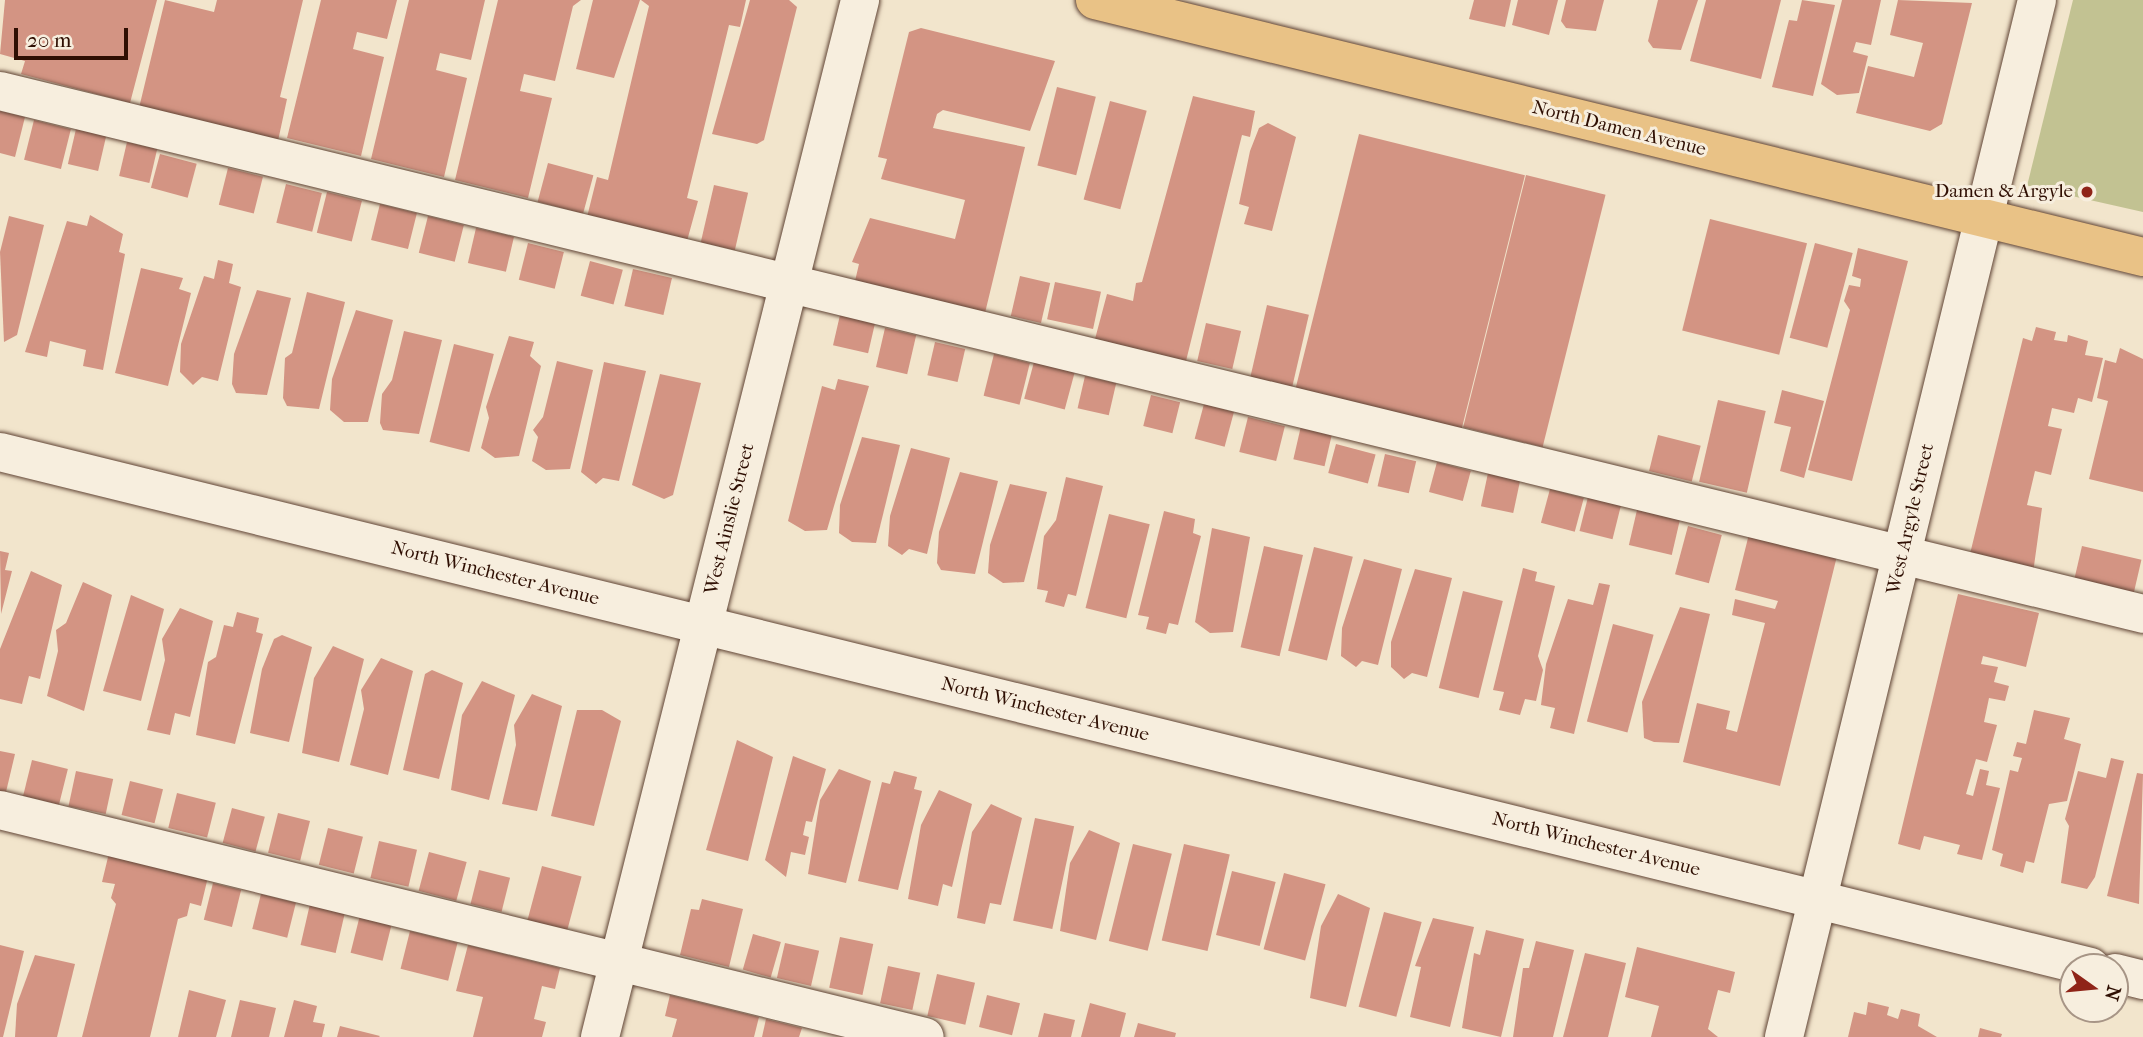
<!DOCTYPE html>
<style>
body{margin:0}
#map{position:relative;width:2143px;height:1037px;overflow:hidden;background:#f2e5cc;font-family:"IM FELL French Canon",serif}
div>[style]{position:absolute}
.green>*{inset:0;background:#c2c292}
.building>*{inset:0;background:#d39483;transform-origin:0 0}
.roads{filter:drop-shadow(0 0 2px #604435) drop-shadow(0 0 2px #604435)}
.minor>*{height:38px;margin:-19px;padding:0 19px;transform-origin:19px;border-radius:19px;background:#f7eede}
.major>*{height:38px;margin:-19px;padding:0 19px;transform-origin:19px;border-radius:19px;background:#e9c286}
.dots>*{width:19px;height:19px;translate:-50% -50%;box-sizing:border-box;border:4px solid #f7eede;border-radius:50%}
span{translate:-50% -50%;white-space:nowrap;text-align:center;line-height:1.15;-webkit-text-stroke:6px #f7eede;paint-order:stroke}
.street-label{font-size:19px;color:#2f0f03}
.poi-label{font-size:19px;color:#2f0f03}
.right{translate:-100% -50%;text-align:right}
.north{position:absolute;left:2059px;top:953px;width:70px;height:70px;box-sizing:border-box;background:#f7eede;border:2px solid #a79586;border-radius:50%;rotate:105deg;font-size:19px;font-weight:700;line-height:28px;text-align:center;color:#2f0f03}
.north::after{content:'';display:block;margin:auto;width:24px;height:32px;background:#8f2418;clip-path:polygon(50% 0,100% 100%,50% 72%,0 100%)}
.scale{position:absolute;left:14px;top:28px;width:114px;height:32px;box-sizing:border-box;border:4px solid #2f0f03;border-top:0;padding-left:9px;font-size:21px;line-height:24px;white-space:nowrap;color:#2f0f03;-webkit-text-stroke:5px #f7eede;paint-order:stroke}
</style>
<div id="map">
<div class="green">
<div style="clip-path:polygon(2073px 0,2143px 0,2143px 212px,2027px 186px)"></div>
</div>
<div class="building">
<div style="clip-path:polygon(5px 0,157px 0,130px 103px,21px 74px,25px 61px,0 54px)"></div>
<div style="clip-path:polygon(165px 0,214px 12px,217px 0,303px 0,280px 97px,287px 99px,278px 141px,139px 108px)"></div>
<div style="clip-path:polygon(321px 0,397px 0,387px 39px,357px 32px,353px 49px,384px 57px,361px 156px,287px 138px)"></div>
<div style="clip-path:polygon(409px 0,485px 0,471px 60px,440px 53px,436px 70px,467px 78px,444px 177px,371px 159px)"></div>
<div style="clip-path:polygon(498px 0,581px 0,573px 6px,555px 81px,524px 74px,520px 91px,552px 98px,528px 198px,455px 180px)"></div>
<div style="clip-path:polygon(593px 0,640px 0,614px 78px,576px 69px)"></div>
<div style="clip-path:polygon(641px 0,746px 0,740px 27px,729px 25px,687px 198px,698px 201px,687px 241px,587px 217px,597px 177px,608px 180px,649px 6px)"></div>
<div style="clip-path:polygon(750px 0,789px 0,797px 7px,764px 140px,757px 144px,712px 134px)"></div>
<div style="clip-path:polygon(1474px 0,1511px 0,1505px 27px,1469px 19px)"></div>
<div style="clip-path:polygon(1518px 0,1558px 0,1549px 35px,1512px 25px)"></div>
<div style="clip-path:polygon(1566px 0,1604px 0,1596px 31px,1566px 28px,1561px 21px)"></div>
<div style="clip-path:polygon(1658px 0,1698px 0,1681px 50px,1653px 48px,1648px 41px)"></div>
<div style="clip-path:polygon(1706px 0,1781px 0,1761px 79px,1690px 61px)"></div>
<div style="clip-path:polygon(1802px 0,1835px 5px,1813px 96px,1772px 87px,1789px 20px,1797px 21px)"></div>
<div style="clip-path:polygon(1842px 0,1881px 0,1871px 45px,1856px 42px,1853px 52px,1868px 56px,1859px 93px,1837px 95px,1821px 84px)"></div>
<div style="clip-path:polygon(1898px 0,1972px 3px,1942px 124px,1930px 131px,1856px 113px,1868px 66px,1914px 77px,1923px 43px,1890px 35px)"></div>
<div style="clip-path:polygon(921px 28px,1055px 61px,1030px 131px,943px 110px,937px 114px,933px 128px,1025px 147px,985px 313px,855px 281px,859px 264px,852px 262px,870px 218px,955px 239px,965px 200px,881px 179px,887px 159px,878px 157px,909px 32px)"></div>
<div style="left:1057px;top:87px;width:40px;height:81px;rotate:14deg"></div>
<div style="clip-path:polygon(1193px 96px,1255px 111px,1250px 137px,1242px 135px,1186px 361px,1095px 339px,1107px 294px,1133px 301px,1136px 283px,1142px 282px)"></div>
<div style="left:1110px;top:101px;width:38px;height:102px;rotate:15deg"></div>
<div style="clip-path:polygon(0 111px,25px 117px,15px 157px,0 153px)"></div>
<div style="left:34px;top:120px;width:38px;height:41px;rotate:14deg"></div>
<div style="clip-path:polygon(1268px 123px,1296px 137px,1272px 231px,1244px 224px,1249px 207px,1239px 204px,1250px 151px,1259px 128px)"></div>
<div style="left:76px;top:129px;width:31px;height:36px;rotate:13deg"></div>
<div style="left:1359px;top:134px;width:171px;height:263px;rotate:14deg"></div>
<div style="left:127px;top:142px;width:31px;height:35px;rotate:13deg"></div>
<div style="left:160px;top:154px;width:38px;height:35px;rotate:15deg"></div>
<div style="left:548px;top:163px;width:47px;height:40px;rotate:15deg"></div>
<div style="left:228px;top:168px;width:36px;height:38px;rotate:14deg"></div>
<div style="left:1526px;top:175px;width:82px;height:260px;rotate:14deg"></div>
<div style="left:286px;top:184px;width:37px;height:40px;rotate:14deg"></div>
<div style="left:714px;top:185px;width:35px;height:59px;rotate:13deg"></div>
<div style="left:327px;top:192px;width:36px;height:42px;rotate:14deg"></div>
<div style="left:380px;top:204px;width:38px;height:37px;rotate:14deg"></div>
<div style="clip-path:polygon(90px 215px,123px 234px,119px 252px,125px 254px,103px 370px,83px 366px,86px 350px,50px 341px,47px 357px,25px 352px,67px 221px,87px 226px)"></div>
<div style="clip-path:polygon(9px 216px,44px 225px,17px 335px,4px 342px,0 252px)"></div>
<div style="left:428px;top:216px;width:37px;height:38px;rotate:14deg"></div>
<div style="left:1710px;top:219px;width:100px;height:115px;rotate:14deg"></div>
<div style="left:476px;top:228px;width:39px;height:36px;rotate:13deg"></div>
<div style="left:528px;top:243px;width:37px;height:38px;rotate:14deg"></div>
<div style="left:1815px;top:243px;width:39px;height:98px;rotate:15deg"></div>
<div style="clip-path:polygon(1858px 248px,1908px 261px,1852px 481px,1808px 470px,1850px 310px,1844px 301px,1849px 285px,1860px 287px,1861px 279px,1852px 276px)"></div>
<div style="clip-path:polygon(218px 260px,233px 264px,229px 283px,241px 287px,218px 381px,202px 377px,193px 385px,180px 372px,181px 344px,204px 276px,214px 279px)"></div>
<div style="left:590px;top:261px;width:34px;height:36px;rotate:15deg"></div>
<div style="clip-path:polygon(141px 268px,183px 278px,179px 289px,191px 293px,168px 386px,115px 373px)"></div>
<div style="left:633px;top:269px;width:40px;height:38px;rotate:13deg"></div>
<div style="left:1020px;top:276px;width:31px;height:41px;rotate:13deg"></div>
<div style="left:1055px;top:282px;width:47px;height:38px;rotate:12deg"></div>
<div style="clip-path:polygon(257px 290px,291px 298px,267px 395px,236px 393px,232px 384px,234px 354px)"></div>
<div style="clip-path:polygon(307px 292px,345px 302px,319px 409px,287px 406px,283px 398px,285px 358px,292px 353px)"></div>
<div style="left:1267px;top:305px;width:43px;height:74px;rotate:13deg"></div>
<div style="clip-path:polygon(356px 310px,393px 320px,368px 422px,344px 422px,330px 410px,332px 379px)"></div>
<div style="left:840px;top:315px;width:36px;height:31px;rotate:13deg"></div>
<div style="left:1206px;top:323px;width:36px;height:39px;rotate:13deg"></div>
<div style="clip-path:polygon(2036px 327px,2056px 332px,2054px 340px,2067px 342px,2068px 335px,2088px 341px,2085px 355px,2103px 358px,2092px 402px,2078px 398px,2074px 413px,2052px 408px,2048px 426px,2062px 429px,2051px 475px,2035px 471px,2027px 505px,2042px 508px,2033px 573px,1969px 558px,2023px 338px,2032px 341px)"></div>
<div style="left:885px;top:328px;width:32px;height:40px;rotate:13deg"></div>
<div style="clip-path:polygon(404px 331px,442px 340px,419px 434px,383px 430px,380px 423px,382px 394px,392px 380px)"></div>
<div style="clip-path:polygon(509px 336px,534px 342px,530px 356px,541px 366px,519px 456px,495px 458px,481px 448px,489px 418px,486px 407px)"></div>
<div style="left:935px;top:342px;width:31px;height:34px;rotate:13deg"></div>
<div style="left:454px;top:344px;width:41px;height:101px;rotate:14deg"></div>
<div style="clip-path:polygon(2120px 348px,2143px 359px,2143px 492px,2089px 479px,2108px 401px,2097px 398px,2105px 360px,2116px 363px)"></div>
<div style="left:994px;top:354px;width:37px;height:43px;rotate:14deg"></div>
<div style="clip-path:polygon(557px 361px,593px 370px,570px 469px,546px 470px,532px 461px,538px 437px,533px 430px,543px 417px)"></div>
<div style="clip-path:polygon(604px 362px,646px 371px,619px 481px,603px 478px,596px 484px,581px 472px)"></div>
<div style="left:1034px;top:362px;width:42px;height:38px;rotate:15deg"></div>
<div style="clip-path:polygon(660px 374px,701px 383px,673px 495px,664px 499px,632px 485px)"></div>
<div style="left:1085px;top:376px;width:32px;height:33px;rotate:13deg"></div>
<div style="clip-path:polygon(838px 379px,869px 386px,827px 530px,805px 531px,788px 521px,822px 386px,835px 390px)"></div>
<div style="clip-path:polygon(1782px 390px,1824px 401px,1804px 478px,1780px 471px,1791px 427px,1774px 423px)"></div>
<div style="left:1151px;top:395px;width:30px;height:32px;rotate:14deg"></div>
<div style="left:1718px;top:400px;width:49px;height:84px;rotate:13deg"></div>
<div style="left:1204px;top:404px;width:31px;height:36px;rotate:15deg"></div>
<div style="left:1248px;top:417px;width:38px;height:36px;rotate:14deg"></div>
<div style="left:1301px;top:426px;width:32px;height:34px;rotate:13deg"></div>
<div style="left:1658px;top:435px;width:44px;height:37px;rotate:14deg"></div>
<div style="clip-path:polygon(862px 437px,900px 445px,876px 543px,852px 542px,839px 533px,840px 505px)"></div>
<div style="left:1336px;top:444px;width:41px;height:30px;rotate:15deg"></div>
<div style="clip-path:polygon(911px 448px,950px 458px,927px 554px,909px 549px,902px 555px,888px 546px,890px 516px)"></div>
<div style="left:1385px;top:454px;width:32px;height:33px;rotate:13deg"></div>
<div style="left:1437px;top:462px;width:35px;height:31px;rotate:15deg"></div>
<div style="clip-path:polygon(960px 472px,998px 481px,975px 574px,941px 570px,937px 563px,939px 532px)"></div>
<div style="left:1488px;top:473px;width:33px;height:34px;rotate:12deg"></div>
<div style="clip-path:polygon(1066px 477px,1103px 486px,1076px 596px,1068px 594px,1064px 607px,1045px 602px,1048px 591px,1037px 589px,1044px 536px,1056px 520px)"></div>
<div style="clip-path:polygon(1010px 484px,1047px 492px,1024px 582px,1003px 583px,988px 573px,990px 545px)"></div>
<div style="left:1550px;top:489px;width:35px;height:35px;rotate:15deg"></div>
<div style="left:1588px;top:497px;width:34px;height:35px;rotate:14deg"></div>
<div style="left:1637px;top:510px;width:44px;height:36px;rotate:13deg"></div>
<div style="clip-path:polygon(1164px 511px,1195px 519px,1193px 533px,1201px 536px,1178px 625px,1169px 623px,1166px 634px,1146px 629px,1149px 617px,1138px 615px)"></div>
<div style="left:1109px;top:514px;width:42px;height:97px;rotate:14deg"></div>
<div style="left:1688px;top:526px;width:35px;height:50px;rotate:15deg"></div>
<div style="clip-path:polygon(1212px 528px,1250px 537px,1233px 632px,1210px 633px,1195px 622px)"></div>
<div style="clip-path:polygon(1749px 534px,1837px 556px,1780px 786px,1683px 762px,1697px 703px,1730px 711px,1726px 729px,1737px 732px,1765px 623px,1732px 615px,1735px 599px,1775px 609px,1778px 601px,1735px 590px)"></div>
<div style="left:1264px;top:546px;width:40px;height:104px;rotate:13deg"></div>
<div style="left:2082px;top:546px;width:61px;height:36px;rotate:13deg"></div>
<div style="left:1314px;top:547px;width:40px;height:107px;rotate:14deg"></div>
<div style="clip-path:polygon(0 551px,9px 553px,5px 570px,12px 571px,1px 614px)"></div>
<div style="clip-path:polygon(1364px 559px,1402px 569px,1378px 665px,1362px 661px,1356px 667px,1341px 656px,1342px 628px)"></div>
<div style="clip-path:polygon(1523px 568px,1537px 572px,1535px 581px,1555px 586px,1538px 656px,1543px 670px,1536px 701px,1525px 699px,1520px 715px,1499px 710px,1504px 692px,1493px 690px)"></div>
<div style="clip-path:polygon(1415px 569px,1452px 578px,1427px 677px,1412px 673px,1404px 679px,1391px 667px,1391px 642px)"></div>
<div style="clip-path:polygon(31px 571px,62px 585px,40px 679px,29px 676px,22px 704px,0 699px,0 649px)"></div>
<div style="clip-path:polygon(83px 582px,112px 595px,84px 711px,47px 696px,58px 651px,56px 630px,66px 623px)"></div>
<div style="clip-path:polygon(1599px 583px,1610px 585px,1574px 734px,1550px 728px,1555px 708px,1541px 705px,1546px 664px,1568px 599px,1593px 605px)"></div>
<div style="left:1463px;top:591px;width:41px;height:100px;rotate:14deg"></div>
<div style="clip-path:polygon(1958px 594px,2039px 613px,2026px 667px,1983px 656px,1981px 664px,1998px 667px,1994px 682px,2009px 686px,2005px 701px,1989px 698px,1984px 722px,1997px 725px,1987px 762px,1976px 759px,1966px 794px,1973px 796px,1980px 769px,1989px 771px,1986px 785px,2000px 788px,1982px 860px,1957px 854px,1960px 845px,1924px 836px,1920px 850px,1898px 844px)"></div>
<div style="clip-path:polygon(131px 595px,164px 609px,141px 701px,103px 691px)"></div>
<div style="clip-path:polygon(1680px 607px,1710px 614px,1679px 743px,1654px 742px,1644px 738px,1642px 702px)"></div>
<div style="clip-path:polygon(180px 608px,213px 621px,190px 717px,175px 713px,170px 735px,147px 730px,165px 660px,162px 639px)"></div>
<div style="clip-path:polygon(237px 612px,259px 618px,256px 632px,263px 634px,235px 744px,196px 735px,208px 662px,216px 657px,224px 625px,233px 627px)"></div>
<div style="left:1613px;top:624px;width:42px;height:101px;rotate:15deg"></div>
<div style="clip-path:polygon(282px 635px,312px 647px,289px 742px,250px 733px,262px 669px,274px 639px)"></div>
<div style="clip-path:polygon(333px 646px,364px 659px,339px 762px,302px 753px,314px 678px)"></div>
<div style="clip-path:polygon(381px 658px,413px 671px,388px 775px,350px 765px,364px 709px,361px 690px)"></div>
<div style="clip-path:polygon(432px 670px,463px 683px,439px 779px,403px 770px,425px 674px)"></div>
<div style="clip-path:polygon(482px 681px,515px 695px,489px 800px,451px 790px,462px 715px)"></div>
<div style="clip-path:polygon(532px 694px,562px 706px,537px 811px,502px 804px,516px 745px,514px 725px)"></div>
<div style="clip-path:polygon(577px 710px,602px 710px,621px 721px,594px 826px,551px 816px)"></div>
<div style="clip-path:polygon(2034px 710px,2070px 718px,2064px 739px,2081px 744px,2067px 801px,2049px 804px,2034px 863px,2026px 861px,2023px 873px,2000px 866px,2003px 854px,1992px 850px,2010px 770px,2018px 772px,2022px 758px,2013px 756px,2017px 742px,2026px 744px)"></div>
<div style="clip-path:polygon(737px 740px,773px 757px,748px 861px,706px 850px)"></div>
<div style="clip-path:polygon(0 751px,15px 754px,6px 792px,0 791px)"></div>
<div style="clip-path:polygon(793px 756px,826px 769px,812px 822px,806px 821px,803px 835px,809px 837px,805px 855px,791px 852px,786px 877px,765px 860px)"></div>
<div style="clip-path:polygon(2111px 758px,2124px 761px,2095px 877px,2087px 889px,2061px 883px,2069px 826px,2065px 819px,2078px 771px,2106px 778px)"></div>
<div style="left:32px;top:760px;width:37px;height:37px;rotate:14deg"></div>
<div style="clip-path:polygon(839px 769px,871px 781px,846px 883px,808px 874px,820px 800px)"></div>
<div style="left:76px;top:771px;width:38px;height:36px;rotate:12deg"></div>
<div style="clip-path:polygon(894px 771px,917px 777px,914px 789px,922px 791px,898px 890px,858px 881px,882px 782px,890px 784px)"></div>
<div style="clip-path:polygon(2137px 773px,2143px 774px,2139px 904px,2107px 896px)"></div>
<div style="left:130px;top:781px;width:34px;height:35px;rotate:14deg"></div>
<div style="clip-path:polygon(939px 790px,972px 804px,952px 887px,943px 884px,938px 906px,908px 899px,921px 825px)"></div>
<div style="left:177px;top:793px;width:40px;height:36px;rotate:14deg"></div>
<div style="clip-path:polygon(991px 804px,1022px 818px,1001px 905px,990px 903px,985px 924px,957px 918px,972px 832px)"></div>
<div style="left:232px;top:808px;width:34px;height:36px;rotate:15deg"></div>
<div style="left:278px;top:813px;width:33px;height:41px;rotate:14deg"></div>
<div style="left:1035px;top:818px;width:40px;height:105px;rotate:12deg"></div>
<div style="left:328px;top:828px;width:36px;height:38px;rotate:14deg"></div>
<div style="clip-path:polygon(1089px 830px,1120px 843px,1096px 940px,1060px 931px,1070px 863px)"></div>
<div style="left:379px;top:841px;width:39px;height:38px;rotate:13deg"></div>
<div style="left:1133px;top:844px;width:40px;height:100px;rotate:14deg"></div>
<div style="left:1184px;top:844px;width:47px;height:99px;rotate:13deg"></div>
<div style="left:429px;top:852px;width:39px;height:40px;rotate:15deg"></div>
<div style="clip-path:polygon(109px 853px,208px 877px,201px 906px,190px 903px,187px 916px,178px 919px,150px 1037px,82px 1037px,116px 904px,111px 898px,115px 884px,102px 882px)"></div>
<div style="left:542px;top:866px;width:41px;height:57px;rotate:15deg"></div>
<div style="left:479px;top:870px;width:32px;height:35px;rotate:14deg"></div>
<div style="left:1232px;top:871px;width:45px;height:66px;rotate:14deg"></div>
<div style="left:1284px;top:873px;width:43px;height:79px;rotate:15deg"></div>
<div style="left:213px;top:883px;width:29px;height:38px;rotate:14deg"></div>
<div style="left:261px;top:894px;width:36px;height:36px;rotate:14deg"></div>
<div style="clip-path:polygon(1338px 894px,1370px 908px,1346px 1007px,1310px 998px,1321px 926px)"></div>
<div style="clip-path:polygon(702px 899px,743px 909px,729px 967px,680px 955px,691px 909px,699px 910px)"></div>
<div style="left:310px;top:904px;width:36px;height:42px;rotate:13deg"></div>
<div style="left:1384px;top:912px;width:39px;height:98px;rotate:15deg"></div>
<div style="left:360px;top:915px;width:33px;height:39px;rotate:14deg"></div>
<div style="clip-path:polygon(1433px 918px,1474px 927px,1450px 1027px,1410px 1017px,1421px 967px,1415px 966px)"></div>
<div style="clip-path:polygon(1486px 930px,1524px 939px,1501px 1037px,1462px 1028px,1474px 953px,1480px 955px)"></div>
<div style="left:410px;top:931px;width:49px;height:39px;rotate:14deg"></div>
<div style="left:753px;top:934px;width:29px;height:37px;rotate:16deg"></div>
<div style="left:840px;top:937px;width:34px;height:52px;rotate:12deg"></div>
<div style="clip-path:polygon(1536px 941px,1574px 950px,1553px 1037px,1513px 1037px,1523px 968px,1529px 968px)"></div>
<div style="left:785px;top:943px;width:35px;height:36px;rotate:13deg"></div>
<div style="clip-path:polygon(0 945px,24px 951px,3px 1037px,0 1037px)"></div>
<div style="clip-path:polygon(468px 945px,560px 968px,555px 989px,542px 986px,534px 1019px,546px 1022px,542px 1037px,473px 1037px,483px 997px,456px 991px)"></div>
<div style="clip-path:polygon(1637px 947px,1735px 972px,1730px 993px,1718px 990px,1708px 1029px,1718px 1037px,1651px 1037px,1659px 1006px,1625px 997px)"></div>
<div style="clip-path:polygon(1585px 953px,1626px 963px,1608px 1037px,1563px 1037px)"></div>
<div style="clip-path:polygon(35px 955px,75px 964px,57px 1037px,15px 1037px,17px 1004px)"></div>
<div style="left:888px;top:966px;width:33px;height:38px;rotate:12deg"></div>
<div style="left:937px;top:974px;width:39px;height:43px;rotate:13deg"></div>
<div style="clip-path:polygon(189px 990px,226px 1000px,216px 1037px,178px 1037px)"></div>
<div style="clip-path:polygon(670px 995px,759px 1017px,754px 1037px,672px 1037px,677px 1019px,665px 1016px)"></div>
<div style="left:987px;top:995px;width:34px;height:33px;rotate:14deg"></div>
<div style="clip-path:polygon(240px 1000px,276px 1008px,269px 1037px,231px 1037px)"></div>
<div style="clip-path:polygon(294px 1000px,317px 1006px,313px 1022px,325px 1024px,322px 1037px,284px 1037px)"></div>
<div style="clip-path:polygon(1868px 1002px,1889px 1007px,1887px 1015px,1898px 1019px,1901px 1009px,1920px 1014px,1918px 1026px,1937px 1037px,1848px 1037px,1854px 1012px,1866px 1015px)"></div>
<div style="clip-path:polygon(1090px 1003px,1126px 1013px,1120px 1037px,1081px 1037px)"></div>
<div style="clip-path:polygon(1044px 1013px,1075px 1020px,1071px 1037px,1038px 1037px)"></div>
<div style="clip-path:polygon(766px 1019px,802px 1028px,799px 1037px,762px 1037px)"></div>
<div style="clip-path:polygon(1138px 1023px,1176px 1033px,1175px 1037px,1134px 1037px)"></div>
<div style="clip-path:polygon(340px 1026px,380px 1036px,379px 1037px,337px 1037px)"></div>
<div style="clip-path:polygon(1980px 1028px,2002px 1034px,2001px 1037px,1978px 1037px)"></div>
</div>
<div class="roads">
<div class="minor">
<div style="left:0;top:91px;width:2206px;rotate:13.71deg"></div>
<div style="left:0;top:452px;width:2153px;rotate:13.84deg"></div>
<div style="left:0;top:810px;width:952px;rotate:13.79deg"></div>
<div style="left:2115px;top:973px;width:29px;rotate:14deg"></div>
<div style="left:600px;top:1037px;width:1069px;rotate:-75.92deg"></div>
<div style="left:1784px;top:1037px;width:1067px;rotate:-76.29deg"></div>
</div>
<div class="major">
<div style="left:1095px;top:0;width:1079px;rotate:13.78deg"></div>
</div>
</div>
<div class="dots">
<div style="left:2087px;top:192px;background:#8f2418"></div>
</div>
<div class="street-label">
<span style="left:1619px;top:129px;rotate:14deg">North Damen Avenue</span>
<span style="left:730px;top:519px;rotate:-76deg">West Ainslie Street</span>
<span style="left:1911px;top:519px;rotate:-77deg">West Argyle Street</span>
<span style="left:495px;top:574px;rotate:14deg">North Winchester Avenue</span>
<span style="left:1045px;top:710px;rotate:14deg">North Winchester Avenue</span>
<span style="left:1596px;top:845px;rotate:14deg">North Winchester Avenue</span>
</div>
<div class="poi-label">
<span class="right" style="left:2073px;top:192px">Damen &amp; Argyle</span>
</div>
<div class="north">N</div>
<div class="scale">20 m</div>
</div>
